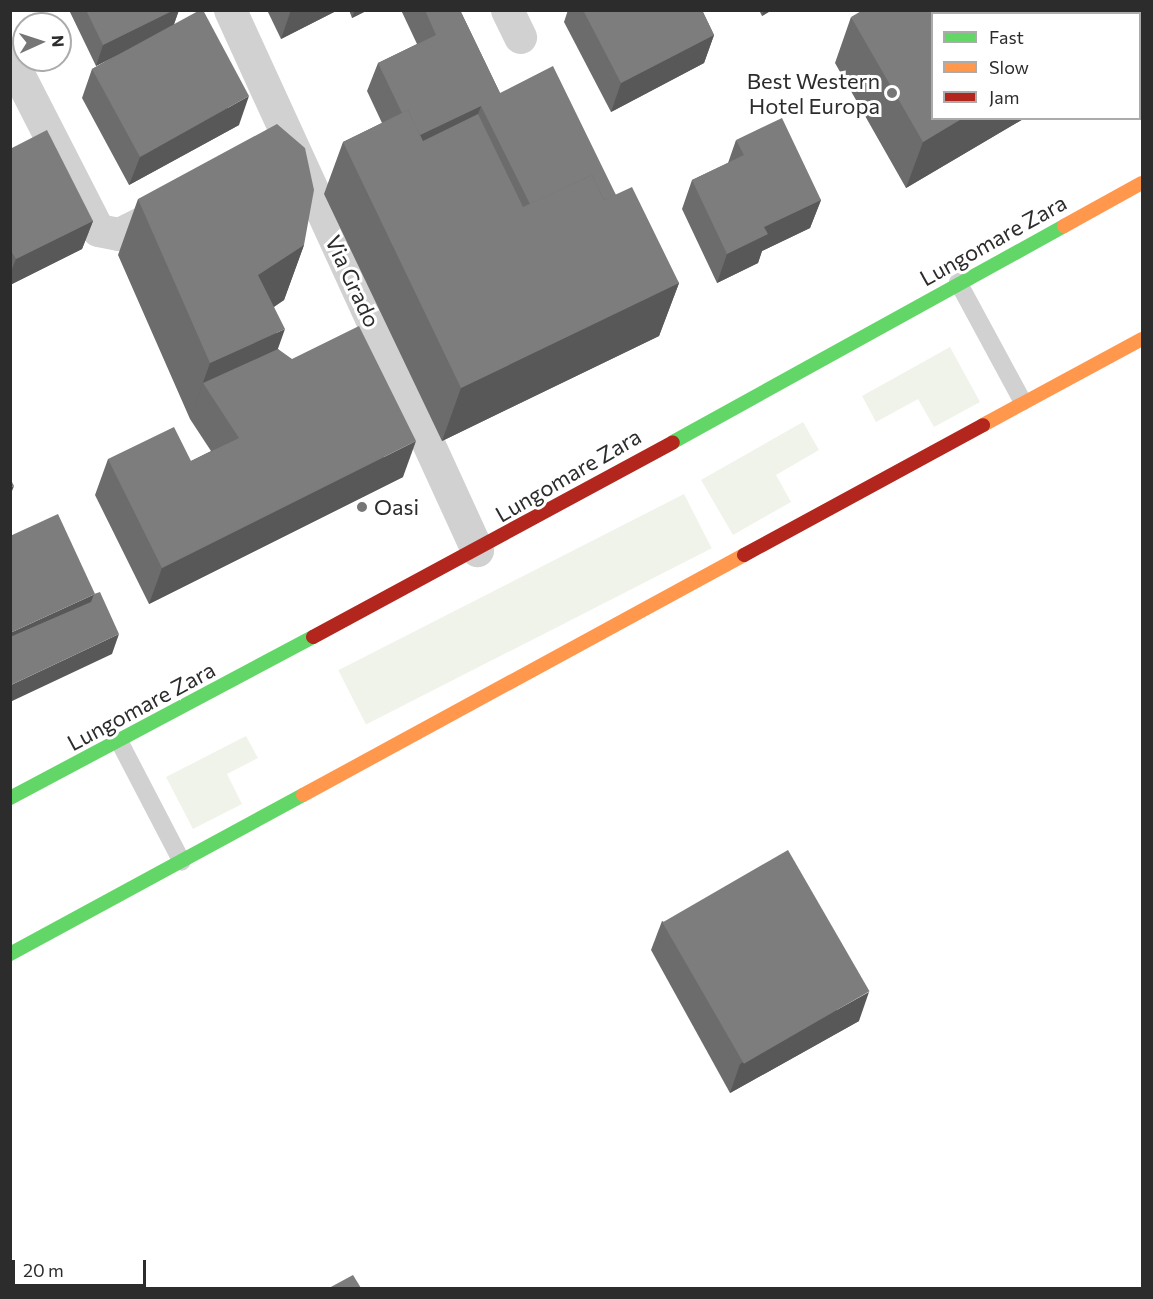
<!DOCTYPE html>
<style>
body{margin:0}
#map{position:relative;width:1153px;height:1299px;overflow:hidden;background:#fff;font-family:Commissioner,sans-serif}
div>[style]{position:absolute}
.green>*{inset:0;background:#f0f3ea;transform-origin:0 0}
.lane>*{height:18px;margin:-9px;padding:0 9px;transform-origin:9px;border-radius:9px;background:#d1d1d1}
.street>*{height:33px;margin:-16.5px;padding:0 16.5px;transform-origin:16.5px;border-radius:16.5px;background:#d1d1d1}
.fast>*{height:14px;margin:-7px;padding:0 7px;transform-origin:7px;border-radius:7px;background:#63d668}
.slow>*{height:14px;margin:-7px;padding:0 7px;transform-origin:7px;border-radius:7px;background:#ff974d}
.jam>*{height:14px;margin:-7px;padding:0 7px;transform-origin:7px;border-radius:7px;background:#b3261e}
.wall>*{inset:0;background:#6c6c6c;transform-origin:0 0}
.shaded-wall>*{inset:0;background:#585858}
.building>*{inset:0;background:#7d7d7d;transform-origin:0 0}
.dots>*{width:16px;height:16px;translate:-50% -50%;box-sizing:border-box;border:3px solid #fff;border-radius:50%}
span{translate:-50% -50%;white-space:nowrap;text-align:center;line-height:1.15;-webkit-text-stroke:6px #fff;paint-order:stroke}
.poi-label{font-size:22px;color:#2c2c2c}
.right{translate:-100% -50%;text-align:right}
.left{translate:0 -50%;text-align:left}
.street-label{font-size:22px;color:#2c2c2c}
.frame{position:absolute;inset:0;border:12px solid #2c2c2c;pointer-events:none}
.legend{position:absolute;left:931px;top:12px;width:210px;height:108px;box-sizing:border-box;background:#fff;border:2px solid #ababab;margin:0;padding:8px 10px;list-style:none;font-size:18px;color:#2c2c2c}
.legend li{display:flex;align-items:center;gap:12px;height:30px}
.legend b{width:30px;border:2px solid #ababab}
.north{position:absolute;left:12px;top:12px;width:60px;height:60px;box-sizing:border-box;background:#fff;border:2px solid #ababab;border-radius:50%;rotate:87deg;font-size:16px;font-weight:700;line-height:24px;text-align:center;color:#2c2c2c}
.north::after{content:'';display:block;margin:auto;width:21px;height:27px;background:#767676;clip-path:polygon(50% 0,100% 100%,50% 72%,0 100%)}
.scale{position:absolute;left:12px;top:1260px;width:134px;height:27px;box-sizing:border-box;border:3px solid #2c2c2c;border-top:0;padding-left:8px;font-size:18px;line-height:21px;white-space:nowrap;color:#2c2c2c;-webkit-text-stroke:4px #fff;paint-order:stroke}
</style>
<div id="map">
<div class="green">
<div style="clip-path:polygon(950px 347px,980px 402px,934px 427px,918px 399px,876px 422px,862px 396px)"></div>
<div style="clip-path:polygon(803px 422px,819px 450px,776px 475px,791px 502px,733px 535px,701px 480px)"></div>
<div style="left:684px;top:494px;width:61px;height:388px;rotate:63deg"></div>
<div style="clip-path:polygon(246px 736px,258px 758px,227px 774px,242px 804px,193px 829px,166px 777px)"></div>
</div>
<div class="lane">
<div style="left:958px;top:282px;width:136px;rotate:61.6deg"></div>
<div style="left:119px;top:741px;width:136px;rotate:62.5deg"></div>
</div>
<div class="street">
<div style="left:230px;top:10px;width:594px;rotate:65.42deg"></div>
<div style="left:507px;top:10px;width:30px;rotate:64deg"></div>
<div style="left:10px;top:58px;width:193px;rotate:62.9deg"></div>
<div style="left:98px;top:230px;width:21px;rotate:11deg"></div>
<div style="left:119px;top:234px;width:54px;rotate:-26.6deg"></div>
</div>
<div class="fast">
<div style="left:673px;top:442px;width:447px;rotate:-28.9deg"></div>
<div style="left:10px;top:798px;width:343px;rotate:-28deg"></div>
<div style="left:10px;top:954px;width:333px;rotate:-28.5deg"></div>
</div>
<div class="slow">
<div style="left:1064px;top:226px;width:89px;rotate:-28.9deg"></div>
<div style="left:983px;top:425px;width:181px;rotate:-28.4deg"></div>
<div style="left:303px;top:795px;width:502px;rotate:-28.56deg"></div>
</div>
<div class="jam">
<div style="left:744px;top:555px;width:272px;rotate:-28.5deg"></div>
<div style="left:313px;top:637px;width:409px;rotate:-28.4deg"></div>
</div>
<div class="wall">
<div style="clip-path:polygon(69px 10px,179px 10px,174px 24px,239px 125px,129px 185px,82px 98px,92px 69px,124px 51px,96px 66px)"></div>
<div style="clip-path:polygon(267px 10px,338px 10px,281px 39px)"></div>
<div style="clip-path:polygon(349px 10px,368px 10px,352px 18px)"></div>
<div style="clip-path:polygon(401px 10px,460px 10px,500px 93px,616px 195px,679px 283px,659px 336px,442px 441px,324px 194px,343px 142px,382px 123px,367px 91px,378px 63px,417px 44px)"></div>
<div style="clip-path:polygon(568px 10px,702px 10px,714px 35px,704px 63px,611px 112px,564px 22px)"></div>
<div style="clip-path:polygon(759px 10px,772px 10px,762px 16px)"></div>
<div style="left:936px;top:10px;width:166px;height:4px"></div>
<div style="clip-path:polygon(851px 17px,933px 118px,1025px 118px,906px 188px,835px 63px)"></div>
<div style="clip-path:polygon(736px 140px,821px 200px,810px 228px,762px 251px,758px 263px,717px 283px,682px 209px,692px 180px,728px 163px)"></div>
<div style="clip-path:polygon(10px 149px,93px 221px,82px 249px,10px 285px)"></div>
<div style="clip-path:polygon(138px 199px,304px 245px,284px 300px,274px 307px,278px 349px,403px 477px,149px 604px,95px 495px,108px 459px,191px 461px,211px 451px,190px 419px,118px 255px)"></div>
<div style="clip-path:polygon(662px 921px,859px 1021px,730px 1093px,651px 950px)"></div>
</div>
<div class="shaded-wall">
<div style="clip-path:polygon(174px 10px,179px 10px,173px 27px,96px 66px,103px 45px)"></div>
<div style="clip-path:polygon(291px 10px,338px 10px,281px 39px)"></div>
<div style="clip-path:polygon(355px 10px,368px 10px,352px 18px)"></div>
<div style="clip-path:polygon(764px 10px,772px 10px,762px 16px)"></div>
<div style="clip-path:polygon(714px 35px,704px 63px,611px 112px,621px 83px)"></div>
<div style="clip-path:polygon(249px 96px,239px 125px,129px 185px,140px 157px)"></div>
<div style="clip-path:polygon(481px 106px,470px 135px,403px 167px,414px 138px)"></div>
<div style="clip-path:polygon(963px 118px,1025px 118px,906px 188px,923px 142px)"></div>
<div style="clip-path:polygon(821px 200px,810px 228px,762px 251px,758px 263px,717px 283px,727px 254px,764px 227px)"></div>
<div style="clip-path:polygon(93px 221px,82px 249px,10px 285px,10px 274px,16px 259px)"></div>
<div style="clip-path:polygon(304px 245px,284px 300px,237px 331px,258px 275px)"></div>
<div style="clip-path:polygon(679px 283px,659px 336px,442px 441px,461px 388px)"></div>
<div style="clip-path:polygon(285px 329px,265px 385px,203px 383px,190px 419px,210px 363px)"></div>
<div style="clip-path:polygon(416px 441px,403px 477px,149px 604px,162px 568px)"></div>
<div style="clip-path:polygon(14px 486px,10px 496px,10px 488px)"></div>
<div style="clip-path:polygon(95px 594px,84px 623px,10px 657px,10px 633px)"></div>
<div style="clip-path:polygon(119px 634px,112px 654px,10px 702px,10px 688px,11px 685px)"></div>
<div style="clip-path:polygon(869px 992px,859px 1021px,730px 1093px,740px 1064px)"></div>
</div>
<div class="building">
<div style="clip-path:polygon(86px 10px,174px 10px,103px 45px)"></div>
<div style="clip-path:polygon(200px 10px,203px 10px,249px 96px,140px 157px,92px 69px)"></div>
<div style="clip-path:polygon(425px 10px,460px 10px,500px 93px,553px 66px,616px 195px,604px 200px,592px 175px,530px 204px,481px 106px,420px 135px,408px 110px,402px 113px,378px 63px,436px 35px)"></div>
<div style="clip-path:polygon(583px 10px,702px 10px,714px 35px,621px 83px)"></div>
<div style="clip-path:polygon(863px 10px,933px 10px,935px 14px,933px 14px,933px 118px,963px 118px,923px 142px,851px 17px)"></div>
<div style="left:959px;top:10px;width:143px;height:6px"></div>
<div style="clip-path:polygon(408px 110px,423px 141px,478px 114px,523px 207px,592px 175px,604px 200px,632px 187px,679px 283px,461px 388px,343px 142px)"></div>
<div style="clip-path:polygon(782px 118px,821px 200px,764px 227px,768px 234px,727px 254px,692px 180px,744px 155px,736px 140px)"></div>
<div style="clip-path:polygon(277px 124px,305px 148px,314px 190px,304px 245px,258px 275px,285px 329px,210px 363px,138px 199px)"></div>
<div style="clip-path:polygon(47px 130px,93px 221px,16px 259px,10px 249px,10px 149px)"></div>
<div style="clip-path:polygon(359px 326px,416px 441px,162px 568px,108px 459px,174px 427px,191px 461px,239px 438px,203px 383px,278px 349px,292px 359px)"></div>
<div style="clip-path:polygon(10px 478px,14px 486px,10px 488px)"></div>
<div style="clip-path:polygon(58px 514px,95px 594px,10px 633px,10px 536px)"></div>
<div style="clip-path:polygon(100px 592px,119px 634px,11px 685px,10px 683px,10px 637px,91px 602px,94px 594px)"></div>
<div style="left:788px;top:850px;width:163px;height:145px;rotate:60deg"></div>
<div style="clip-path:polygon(353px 1275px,361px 1288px,329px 1288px)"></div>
</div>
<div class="dots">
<div style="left:892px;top:93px;background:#767676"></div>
<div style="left:362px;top:507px;background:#767676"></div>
</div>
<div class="poi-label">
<span class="right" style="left:880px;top:93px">Best Western<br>Hotel Europa</span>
<span class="left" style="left:374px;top:507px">Oasi</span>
</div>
<div class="street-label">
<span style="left:993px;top:240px;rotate:-29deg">Lungomare Zara</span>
<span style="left:353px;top:281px;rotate:65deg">Via Grado</span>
<span style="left:568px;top:475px;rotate:-30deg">Lungomare Zara</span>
<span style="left:141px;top:706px;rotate:-28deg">Lungomare Zara</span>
</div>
<div class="frame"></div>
<ul class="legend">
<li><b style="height:8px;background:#63d668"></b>Fast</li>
<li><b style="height:8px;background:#ff974d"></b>Slow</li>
<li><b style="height:8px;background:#b3261e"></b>Jam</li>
</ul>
<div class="north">N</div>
<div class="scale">20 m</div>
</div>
